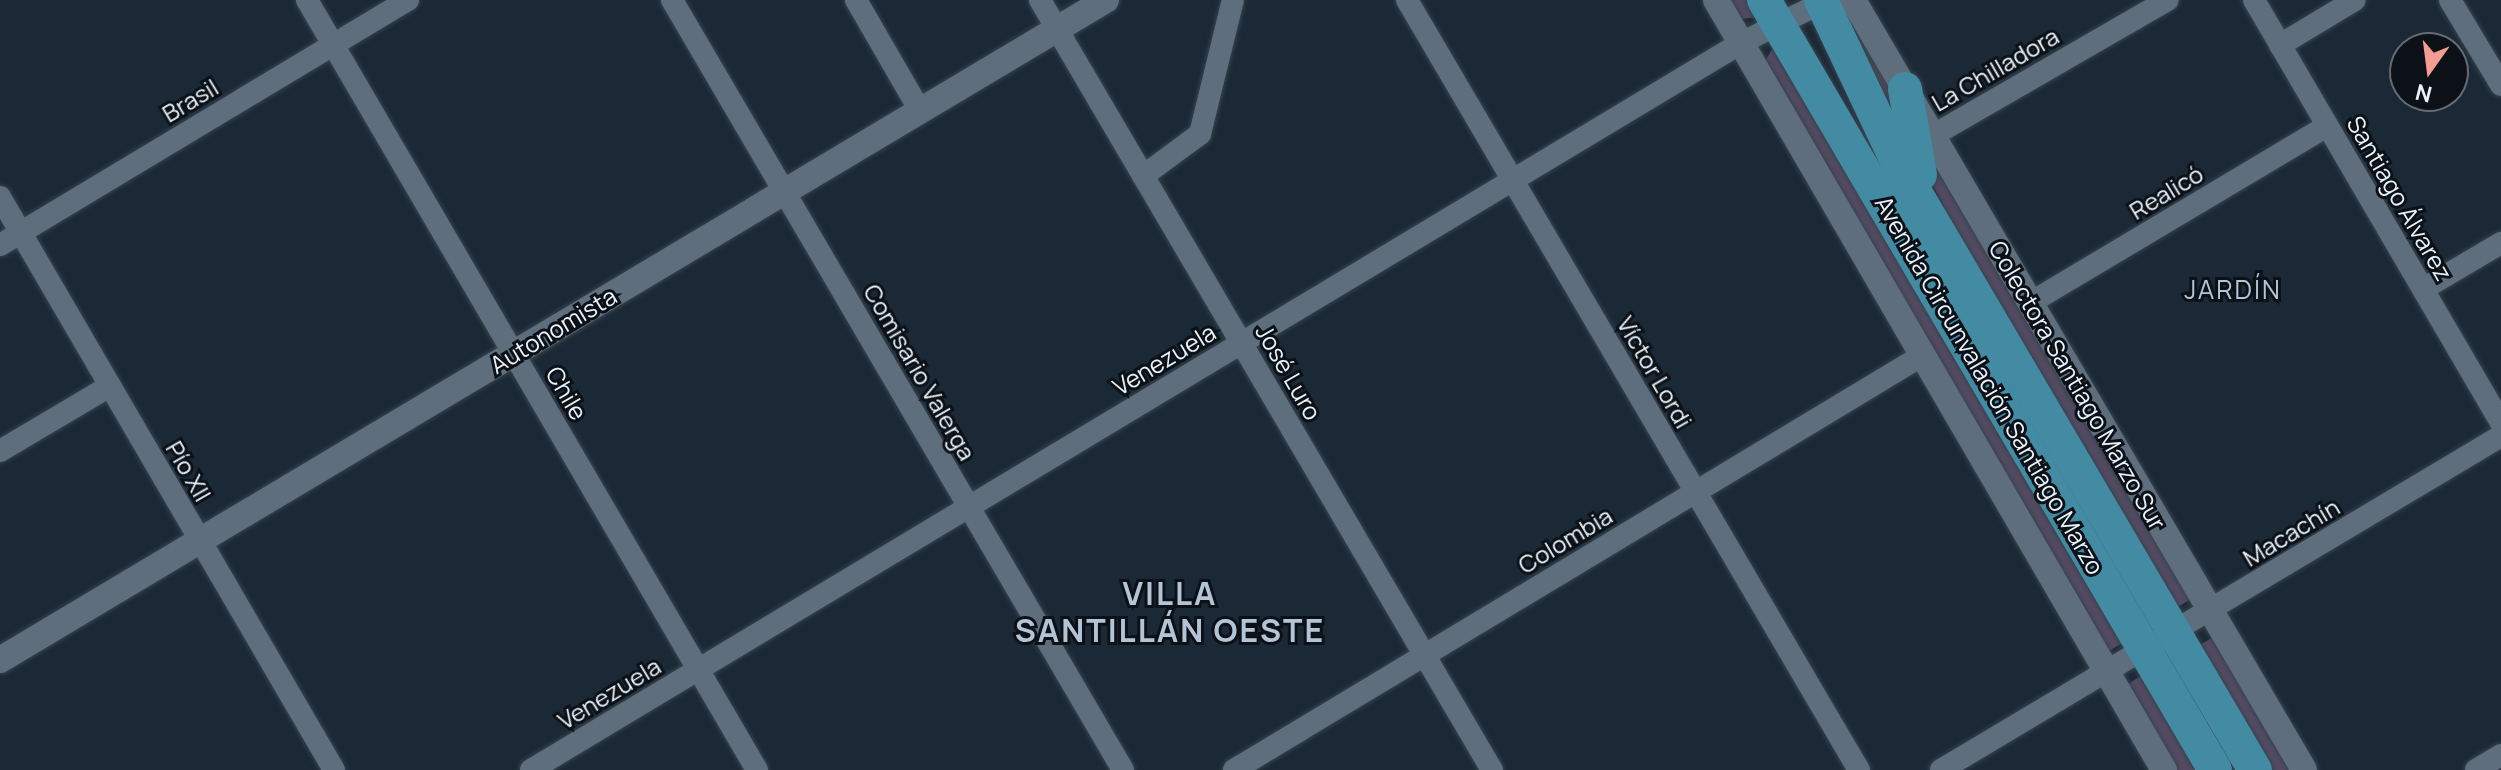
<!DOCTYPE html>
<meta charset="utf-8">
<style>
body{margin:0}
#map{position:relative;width:2501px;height:770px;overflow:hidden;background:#1b2936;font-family:Manrope,sans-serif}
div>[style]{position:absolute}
.green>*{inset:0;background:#544b62}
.roads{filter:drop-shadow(0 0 2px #37434e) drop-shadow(0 0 2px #37434e)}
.minor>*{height:22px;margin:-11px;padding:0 11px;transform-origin:11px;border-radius:11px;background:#5e6e7d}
.tertiary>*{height:26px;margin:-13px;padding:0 13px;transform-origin:13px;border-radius:13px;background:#5e6e7d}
.primary>*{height:34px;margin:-17px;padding:0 17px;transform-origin:17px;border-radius:17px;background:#438ba3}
span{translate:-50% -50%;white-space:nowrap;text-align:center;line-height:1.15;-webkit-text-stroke:6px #0b1117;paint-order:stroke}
.street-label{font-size:24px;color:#eaf3fc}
.neighbourhood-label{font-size:26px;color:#b2c4d5;letter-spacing:2px}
.district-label{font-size:32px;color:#b2c4d5;font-weight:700;letter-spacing:2px}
.north{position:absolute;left:2389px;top:32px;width:80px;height:80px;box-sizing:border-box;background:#0b1117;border:2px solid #646b73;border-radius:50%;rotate:194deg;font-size:22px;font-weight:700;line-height:32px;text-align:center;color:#eaf3fc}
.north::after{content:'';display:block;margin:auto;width:28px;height:36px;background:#f59c93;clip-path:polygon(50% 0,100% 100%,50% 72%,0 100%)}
</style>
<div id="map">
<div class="green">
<div style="clip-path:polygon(1729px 0,1754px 0,1756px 17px,1742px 19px)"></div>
<div style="clip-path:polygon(1844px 9px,1884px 69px,1902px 136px)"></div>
<div style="clip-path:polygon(1773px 48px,2124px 642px,2109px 651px,1765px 61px)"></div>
<div style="clip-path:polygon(1918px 131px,2191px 599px,2176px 608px,1996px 311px,1921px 161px)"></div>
<div style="clip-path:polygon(2212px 638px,2294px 770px,2266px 770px,2198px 646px)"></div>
<div style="clip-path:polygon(2144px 674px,2205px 770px,2175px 770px,2128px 684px)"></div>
</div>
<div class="roads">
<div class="minor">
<div style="left:307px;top:0;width:892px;rotate:59.7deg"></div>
<div style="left:672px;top:0;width:892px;rotate:59.64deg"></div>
<div style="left:856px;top:0;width:128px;rotate:60deg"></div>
<div style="left:1040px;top:0;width:893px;rotate:59.59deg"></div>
<div style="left:1407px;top:0;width:893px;rotate:59.59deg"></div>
<div style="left:2254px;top:0;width:489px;rotate:59.7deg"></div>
<div style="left:2450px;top:0;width:99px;rotate:59deg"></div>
<div style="left:2280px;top:45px;width:87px;rotate:-31deg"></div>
<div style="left:1932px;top:136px;width:272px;rotate:-30deg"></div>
<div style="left:1143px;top:176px;width:71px;rotate:-36.4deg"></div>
<div style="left:1200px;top:134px;width:138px;rotate:-76.2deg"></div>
<div style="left:0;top:197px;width:663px;rotate:59.76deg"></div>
<div style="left:0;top:245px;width:476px;rotate:-31deg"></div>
<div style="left:2423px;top:289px;width:91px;rotate:-30.5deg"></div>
<div style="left:2030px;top:303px;width:346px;rotate:-30.8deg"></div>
<div style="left:0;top:451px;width:128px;rotate:-30.6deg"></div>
<div style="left:531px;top:770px;width:1412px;rotate:-31deg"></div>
<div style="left:1741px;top:43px;width:96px;rotate:-26.6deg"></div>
<div style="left:1234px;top:770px;width:804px;rotate:-31.06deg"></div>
<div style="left:1941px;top:770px;width:652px;rotate:-30.81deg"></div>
<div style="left:2476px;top:770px;width:29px;rotate:-31deg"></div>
</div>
<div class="tertiary">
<div style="left:1716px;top:0;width:891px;rotate:59.81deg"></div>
<div style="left:1853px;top:0;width:892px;rotate:59.64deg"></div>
<div style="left:0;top:660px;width:1288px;rotate:-30.83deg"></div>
</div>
<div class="primary">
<div style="left:1764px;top:0;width:892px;rotate:59.64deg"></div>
<div style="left:1821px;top:0;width:183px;rotate:64.7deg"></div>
<div style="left:1899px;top:165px;width:702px;rotate:59.53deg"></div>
<div style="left:1905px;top:89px;width:87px;rotate:80.1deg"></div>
</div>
</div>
<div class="street-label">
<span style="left:1995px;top:69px;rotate:-30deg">La Chilladora</span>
<span style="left:190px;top:100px;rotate:-31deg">Brasil</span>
<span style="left:2166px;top:192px;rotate:-31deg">Realicó</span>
<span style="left:2400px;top:198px;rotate:60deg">Santiago Álvarez</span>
<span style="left:553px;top:330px;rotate:-31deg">Autonomista</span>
<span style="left:1164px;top:359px;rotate:-31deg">Venezuela</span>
<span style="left:920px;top:372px;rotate:60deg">Comisario Valerga</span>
<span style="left:1289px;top:372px;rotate:60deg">José Luro</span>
<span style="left:1655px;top:372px;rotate:60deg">Víctor Lordi</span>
<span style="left:1990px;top:385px;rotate:60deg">Avenida Circunvalación Santiago Marzo</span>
<span style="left:2078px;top:385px;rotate:60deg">Colectora Santiago Marzo Sur</span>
<span style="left:567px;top:393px;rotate:60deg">Chile</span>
<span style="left:189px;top:471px;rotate:60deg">Pío XII</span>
<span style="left:2291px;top:532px;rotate:-31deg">Macachín</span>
<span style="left:1565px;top:540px;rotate:-31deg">Colombia</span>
<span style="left:609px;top:693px;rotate:-31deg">Venezuela</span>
</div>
<div class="neighbourhood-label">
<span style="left:2233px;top:290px">JARDÍN</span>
</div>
<div class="district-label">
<span style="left:1170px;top:612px">VILLA<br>SANTILLÁN OESTE</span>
</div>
<div class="north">N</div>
</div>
